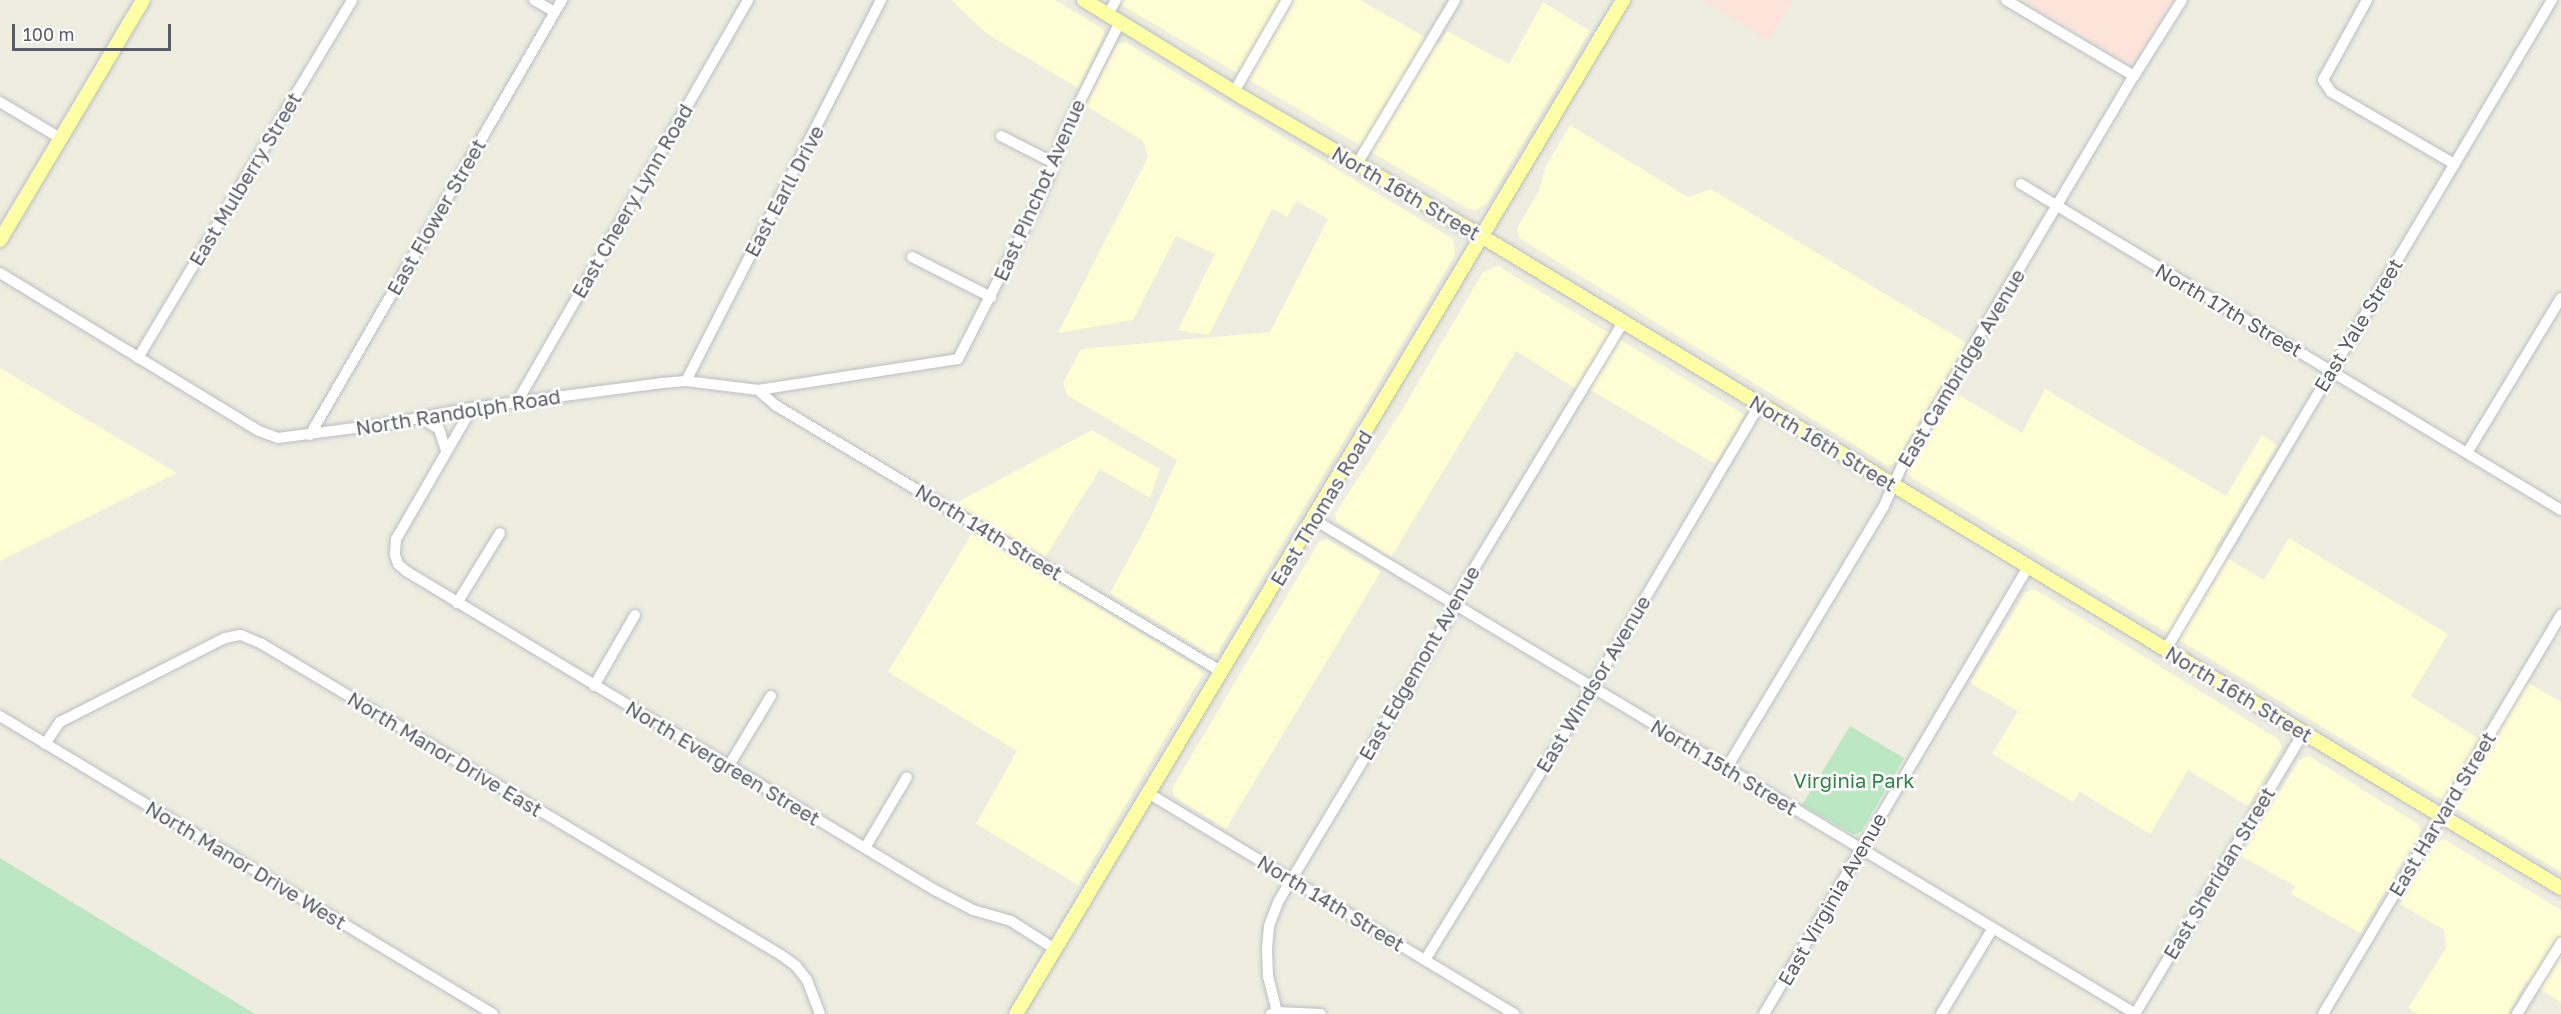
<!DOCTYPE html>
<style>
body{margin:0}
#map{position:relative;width:2561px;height:1014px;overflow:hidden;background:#eeede0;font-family:"Golos Text",sans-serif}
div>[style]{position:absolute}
.commercial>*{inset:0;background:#fffdd4}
.medical>*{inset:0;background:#fde4da}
.green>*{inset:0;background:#bbe7c3}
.roads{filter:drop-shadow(0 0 2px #bbbdc3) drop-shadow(0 0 2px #bbbdc3)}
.minor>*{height:10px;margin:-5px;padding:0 5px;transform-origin:5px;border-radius:5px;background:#fff}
.major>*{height:14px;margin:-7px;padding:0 7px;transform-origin:7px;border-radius:7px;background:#fcffa4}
span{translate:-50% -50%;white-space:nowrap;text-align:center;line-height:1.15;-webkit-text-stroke:5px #fff;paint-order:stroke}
.street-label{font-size:20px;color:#595c63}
.park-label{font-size:20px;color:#2e8543}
.scale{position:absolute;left:12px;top:24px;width:159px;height:27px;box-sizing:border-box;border:3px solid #595c63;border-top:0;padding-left:8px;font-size:18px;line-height:21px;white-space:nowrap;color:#595c63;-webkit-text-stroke:4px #fff;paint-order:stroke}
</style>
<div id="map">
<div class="commercial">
<div style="clip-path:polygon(951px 0,1055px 0,1103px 29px,1104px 35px,1078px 88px,987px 34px)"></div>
<div style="clip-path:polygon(1113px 0,1360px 0,1439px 45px,1447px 31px,1509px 64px,1543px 2px,1590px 31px,1487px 203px,1476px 210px,1468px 209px)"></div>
<div style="clip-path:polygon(1125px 42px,1453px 239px,1455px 255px,1217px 653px,1208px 653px,1110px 593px,1148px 523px,1177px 460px,1067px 395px,1063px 383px,1081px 349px,1270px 332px,1328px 219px,1296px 201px,1287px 217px,1272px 209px,1209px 335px,1178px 330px,1215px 254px,1176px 236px,1133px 320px,1058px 333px,1148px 157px,1143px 141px,1085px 105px,1117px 44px)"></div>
<div style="clip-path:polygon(1570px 125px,1688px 197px,1711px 189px,1967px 343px,1894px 464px,1887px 465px,1519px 238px,1517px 228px,1539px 191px,1546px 166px)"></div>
<div style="clip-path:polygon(1498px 266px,1745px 415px,1715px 464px,1591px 390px,1573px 387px,1516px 351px,1391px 557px,1337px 522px,1335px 514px,1402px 410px,1483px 272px)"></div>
<div style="clip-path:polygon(0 368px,177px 473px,0 561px)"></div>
<div style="clip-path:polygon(2045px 389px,2226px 496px,2262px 435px,2277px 445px,2214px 550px,2264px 580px,2289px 538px,2448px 634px,2411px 696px,2489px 745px,2527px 682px,2561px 702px,2561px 872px,1906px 474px,1954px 392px,2022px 433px)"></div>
<div style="clip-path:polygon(1092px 430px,1160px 469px,1150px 498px,1100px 469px,1045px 557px,954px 504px)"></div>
<div style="clip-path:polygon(973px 532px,1197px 667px,1203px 674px,1078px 885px,976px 824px,1017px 751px,888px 672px)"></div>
<div style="clip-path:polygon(1327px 539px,1381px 571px,1226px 829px,1175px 797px,1172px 791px,1173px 786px,1319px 542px)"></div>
<div style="clip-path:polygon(2034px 589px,2278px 739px,2282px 747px,2248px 806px,2188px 770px,2150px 834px,2080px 792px,2073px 802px,1992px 754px,2018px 711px,1970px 683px,2026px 592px)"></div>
<div style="clip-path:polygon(2309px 756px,2418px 824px,2421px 831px,2360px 933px,2291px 894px,2295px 886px,2241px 856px,2299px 760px)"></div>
<div style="clip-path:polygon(2444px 839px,2561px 910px,2561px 1002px,2526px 981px,2508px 1014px,2418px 1014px,2408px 1008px,2446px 948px,2444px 930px,2400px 904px,2436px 843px)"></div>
</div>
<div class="medical">
<div style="clip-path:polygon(1703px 0,1792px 0,1768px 40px)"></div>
<div style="clip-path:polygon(2027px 0,2172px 0,2135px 58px,2127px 62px,2030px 4px)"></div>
</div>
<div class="green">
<div style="clip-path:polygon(1850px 726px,1904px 758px,1861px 832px,1854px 835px,1802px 805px)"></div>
<div style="clip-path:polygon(0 858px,255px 1014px,0 1014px)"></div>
</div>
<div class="roads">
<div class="minor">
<div style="left:534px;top:0;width:24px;rotate:30deg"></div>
<div style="left:2006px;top:0;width:149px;rotate:30.7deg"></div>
<div style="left:2367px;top:0;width:91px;rotate:118.8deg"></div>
<div style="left:2323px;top:80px;width:14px;rotate:56deg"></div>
<div style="left:2331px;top:92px;width:143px;rotate:30.3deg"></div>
<div style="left:1108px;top:14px;width:16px;rotate:-60deg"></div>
<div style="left:1234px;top:92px;width:106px;rotate:-60.1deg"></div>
<div style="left:0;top:102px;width:70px;rotate:31deg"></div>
<div style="left:1001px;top:136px;width:59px;rotate:27deg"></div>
<div style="left:1357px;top:164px;width:191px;rotate:-59.1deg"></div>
<div style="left:2021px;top:184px;width:631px;rotate:31.12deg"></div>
<div style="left:912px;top:257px;width:89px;rotate:26.9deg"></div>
<div style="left:0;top:273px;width:303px;rotate:31.4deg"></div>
<div style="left:259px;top:431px;width:20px;rotate:20deg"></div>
<div style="left:278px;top:438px;width:116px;rotate:-7.4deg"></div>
<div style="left:393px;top:423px;width:80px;rotate:-10.8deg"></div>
<div style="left:472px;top:408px;width:192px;rotate:-7.5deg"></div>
<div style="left:662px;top:383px;width:24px;rotate:-5deg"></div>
<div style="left:686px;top:381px;width:73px;rotate:7.1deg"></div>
<div style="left:758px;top:390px;width:202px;rotate:-8.8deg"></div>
<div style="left:958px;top:359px;width:167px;rotate:-63deg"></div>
<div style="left:1034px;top:210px;width:34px;rotate:-66deg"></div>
<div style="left:1048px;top:179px;width:51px;rotate:-70.5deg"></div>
<div style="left:1065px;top:131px;width:122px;rotate:-63.2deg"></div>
<div style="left:138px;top:358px;width:417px;rotate:-59.1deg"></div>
<div style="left:686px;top:381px;width:428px;rotate:-62.9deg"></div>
<div style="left:758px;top:390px;width:23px;rotate:41deg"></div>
<div style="left:775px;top:405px;width:521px;rotate:30.85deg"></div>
<div style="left:517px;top:402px;width:464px;rotate:-60.1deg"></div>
<div style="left:472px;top:408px;width:151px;rotate:120.1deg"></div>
<div style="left:396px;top:539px;width:16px;rotate:94deg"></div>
<div style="left:395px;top:555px;width:9px;rotate:72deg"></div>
<div style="left:398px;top:564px;width:11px;rotate:41deg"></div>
<div style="left:406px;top:571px;width:616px;rotate:31.11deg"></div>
<div style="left:933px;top:889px;width:45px;rotate:27.7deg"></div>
<div style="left:973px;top:910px;width:40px;rotate:16deg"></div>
<div style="left:1011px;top:921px;width:52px;rotate:32.5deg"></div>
<div style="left:419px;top:417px;width:23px;rotate:31deg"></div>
<div style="left:439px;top:429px;width:23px;rotate:72deg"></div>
<div style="left:310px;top:435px;width:503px;rotate:-59.92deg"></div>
<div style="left:2467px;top:453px;width:181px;rotate:-58.8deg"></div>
<div style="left:1313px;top:519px;width:960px;rotate:31.03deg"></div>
<div style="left:457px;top:603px;width:82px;rotate:-58.4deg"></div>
<div style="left:2165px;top:651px;width:757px;rotate:-59.27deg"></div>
<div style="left:594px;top:686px;width:82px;rotate:-60deg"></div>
<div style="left:0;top:716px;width:576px;rotate:31.15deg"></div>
<div style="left:45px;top:744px;width:27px;rotate:-56deg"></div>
<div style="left:60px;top:722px;width:185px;rotate:-27deg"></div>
<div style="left:225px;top:638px;width:16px;rotate:-11deg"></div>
<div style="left:241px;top:635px;width:23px;rotate:23deg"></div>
<div style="left:262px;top:644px;width:605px;rotate:30.93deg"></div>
<div style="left:781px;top:955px;width:19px;rotate:36deg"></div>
<div style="left:796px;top:966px;width:18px;rotate:52deg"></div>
<div style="left:807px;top:980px;width:36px;rotate:69deg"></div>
<div style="left:728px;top:767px;width:83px;rotate:-58.8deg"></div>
<div style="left:1726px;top:769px;width:307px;rotate:-59deg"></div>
<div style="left:1884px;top:506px;width:44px;rotate:-65.8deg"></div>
<div style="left:1902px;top:466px;width:454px;rotate:-59.3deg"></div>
<div style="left:2134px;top:76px;width:90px;rotate:-57.7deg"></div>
<div style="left:1148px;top:793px;width:428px;rotate:31.1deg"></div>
<div style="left:865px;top:848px;width:82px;rotate:-59.4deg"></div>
<div style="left:1425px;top:960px;width:294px;rotate:-58.4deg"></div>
<div style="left:1579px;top:710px;width:353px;rotate:-59.4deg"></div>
<div style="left:1277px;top:1012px;width:44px;rotate:2.6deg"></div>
<div style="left:1271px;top:1014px;width:6px;rotate:-18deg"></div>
<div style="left:1277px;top:1012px;width:36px;rotate:-104deg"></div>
<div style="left:1268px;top:977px;width:28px;rotate:-92deg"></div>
<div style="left:1267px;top:949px;width:23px;rotate:-85deg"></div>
<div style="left:1269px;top:926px;width:26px;rotate:-69deg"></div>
<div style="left:1278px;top:902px;width:344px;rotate:-59deg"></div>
<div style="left:1455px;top:607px;width:18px;rotate:-71deg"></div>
<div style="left:1461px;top:590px;width:312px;rotate:-58.8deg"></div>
<div style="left:1764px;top:1014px;width:519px;rotate:-59.43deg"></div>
<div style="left:1941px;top:1014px;width:100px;rotate:-58.8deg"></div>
<div style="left:2135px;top:1014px;width:327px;rotate:-59.1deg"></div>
<div style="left:2323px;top:1014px;width:465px;rotate:-59.2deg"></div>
<div style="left:2517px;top:1014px;width:84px;rotate:-58.2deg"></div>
</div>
<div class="major">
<div style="left:1084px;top:0;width:188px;rotate:31.5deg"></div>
<div style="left:1244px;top:98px;width:276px;rotate:30.2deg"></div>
<div style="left:1483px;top:237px;width:1259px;rotate:31.13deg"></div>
<div style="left:0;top:240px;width:279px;rotate:-59.2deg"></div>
<div style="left:1016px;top:1014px;width:1182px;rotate:-59.09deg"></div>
</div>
</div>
<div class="street-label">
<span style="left:245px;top:179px;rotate:-59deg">East Mulberry Street</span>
<span style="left:1039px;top:190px;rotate:-66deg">East Pinchot Avenue</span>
<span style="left:784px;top:191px;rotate:-62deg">East Earll Drive</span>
<span style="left:1406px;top:193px;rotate:30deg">North 16th Street</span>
<span style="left:632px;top:201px;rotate:-60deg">East Cheery Lynn Road</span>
<span style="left:436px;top:217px;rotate:-60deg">East Flower Street</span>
<span style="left:2229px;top:310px;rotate:30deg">North 17th Street</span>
<span style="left:2358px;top:325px;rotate:-59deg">East Yale Street</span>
<span style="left:1961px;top:368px;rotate:-59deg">East Cambridge Avenue</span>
<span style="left:458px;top:412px;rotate:-9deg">North Randolph Road</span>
<span style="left:1823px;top:443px;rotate:31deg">North 16th Street</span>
<span style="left:1321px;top:508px;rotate:-59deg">East Thomas Road</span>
<span style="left:989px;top:532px;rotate:31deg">North 14th Street</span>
<span style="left:1419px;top:663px;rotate:-60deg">East Edgemont Avenue</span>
<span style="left:1593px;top:684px;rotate:-59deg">East Windsor Avenue</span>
<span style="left:2239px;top:694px;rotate:31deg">North 16th Street</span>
<span style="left:445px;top:754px;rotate:31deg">North Manor Drive East</span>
<span style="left:723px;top:763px;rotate:31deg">North Evergreen Street</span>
<span style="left:1724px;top:767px;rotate:31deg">North 15th Street</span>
<span style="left:2442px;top:814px;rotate:-59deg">East Harvard Street</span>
<span style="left:246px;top:865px;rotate:31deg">North Manor Drive West</span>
<span style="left:2219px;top:873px;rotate:-59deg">East Sheridan Street</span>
<span style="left:1832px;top:899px;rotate:-60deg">East Virginia Avenue</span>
<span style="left:1331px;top:903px;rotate:31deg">North 14th Street</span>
</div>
<div class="park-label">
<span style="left:1854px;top:780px">Virginia Park</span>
</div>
<div class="scale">100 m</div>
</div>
